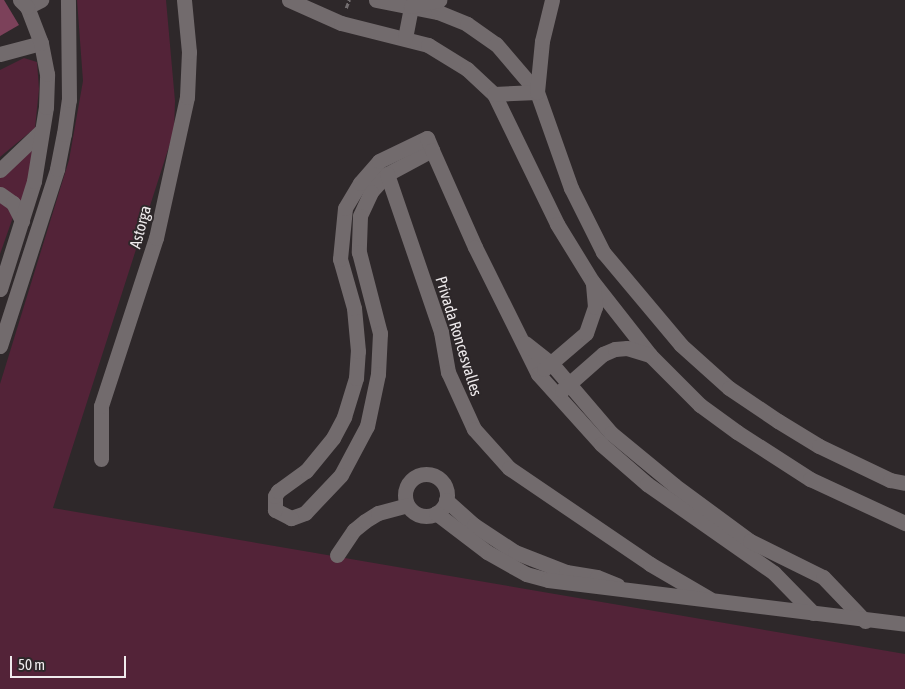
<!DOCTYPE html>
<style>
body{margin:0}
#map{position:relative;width:905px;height:689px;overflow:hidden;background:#2e282a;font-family:"Asap Condensed",sans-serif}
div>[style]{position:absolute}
.green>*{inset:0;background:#532338}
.building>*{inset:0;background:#7c415a}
.path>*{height:2.5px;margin-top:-1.25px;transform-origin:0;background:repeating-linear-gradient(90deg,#736e70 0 5px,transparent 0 7.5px)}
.minor>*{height:15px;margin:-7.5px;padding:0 7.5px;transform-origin:7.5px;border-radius:7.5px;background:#726b6d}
.minor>.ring{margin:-7.5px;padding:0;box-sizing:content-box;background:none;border:15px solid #726b6d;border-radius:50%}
span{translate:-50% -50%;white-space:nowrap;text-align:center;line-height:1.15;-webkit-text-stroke:4px #2e282a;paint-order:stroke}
.street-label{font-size:16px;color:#efebed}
.scale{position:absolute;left:10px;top:656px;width:116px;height:22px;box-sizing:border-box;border:2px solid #efebed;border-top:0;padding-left:6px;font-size:15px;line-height:18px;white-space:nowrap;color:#efebed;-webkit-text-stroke:4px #2e282a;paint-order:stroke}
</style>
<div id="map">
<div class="green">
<div style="clip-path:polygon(77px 0,166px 0,175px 101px,174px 131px,53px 508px,905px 654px,905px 689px,0 689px,0 384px,69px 160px,83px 81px)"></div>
<div style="clip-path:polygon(24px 58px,37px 62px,39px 89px,35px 128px,0 157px,0 70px)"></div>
<div style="clip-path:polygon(40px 133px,22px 217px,0 193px,0 171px)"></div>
<div style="clip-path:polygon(0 203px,4px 203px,13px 217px,0 254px)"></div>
</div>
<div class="building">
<div style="clip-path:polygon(0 0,4px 0,19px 25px,0 36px)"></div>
</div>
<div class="path">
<div style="left:346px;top:8px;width:9px;rotate:-69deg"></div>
</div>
<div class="minor">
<div style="left:289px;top:0;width:57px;rotate:23.9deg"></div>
<div style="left:341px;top:23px;width:90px;rotate:14.2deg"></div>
<div style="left:428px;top:45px;width:46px;rotate:31.6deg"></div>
<div style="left:467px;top:69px;width:37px;rotate:43deg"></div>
<div style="left:494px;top:94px;width:144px;rotate:64.1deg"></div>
<div style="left:557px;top:224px;width:67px;rotate:58.4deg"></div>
<div style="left:592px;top:281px;width:94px;rotate:51.9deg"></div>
<div style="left:650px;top:355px;width:71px;rotate:45deg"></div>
<div style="left:700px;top:405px;width:46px;rotate:36.1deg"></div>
<div style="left:737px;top:432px;width:87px;rotate:32.8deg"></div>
<div style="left:810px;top:479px;width:105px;rotate:24.9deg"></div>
<div style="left:376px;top:0;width:63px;rotate:11deg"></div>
<div style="left:438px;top:12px;width:31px;rotate:22deg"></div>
<div style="left:467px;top:24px;width:35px;rotate:35deg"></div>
<div style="left:496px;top:44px;width:63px;rotate:49.5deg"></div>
<div style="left:537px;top:92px;width:102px;rotate:70.5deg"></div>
<div style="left:571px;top:188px;width:72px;rotate:63.4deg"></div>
<div style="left:603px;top:252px;width:121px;rotate:50deg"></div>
<div style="left:681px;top:345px;width:64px;rotate:41.9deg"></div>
<div style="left:729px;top:388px;width:59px;rotate:34deg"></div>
<div style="left:778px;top:421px;width:48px;rotate:31.4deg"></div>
<div style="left:819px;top:446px;width:79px;rotate:25.6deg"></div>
<div style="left:890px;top:480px;width:15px;rotate:11deg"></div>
<div style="left:27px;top:7px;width:16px;rotate:-27deg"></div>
<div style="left:405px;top:38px;width:33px;rotate:-79deg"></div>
<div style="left:411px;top:6px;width:29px;rotate:-12deg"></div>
<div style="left:0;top:54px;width:42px;rotate:-15deg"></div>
<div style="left:494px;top:94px;width:43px;rotate:-2.7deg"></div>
<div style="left:537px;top:92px;width:51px;rotate:-84.4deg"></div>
<div style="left:542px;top:41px;width:42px;rotate:-76.3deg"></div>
<div style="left:432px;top:150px;width:51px;rotate:151.9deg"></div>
<div style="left:387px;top:174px;width:24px;rotate:132deg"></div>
<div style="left:371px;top:192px;width:26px;rotate:115deg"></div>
<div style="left:360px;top:216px;width:36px;rotate:92deg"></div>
<div style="left:359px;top:252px;width:84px;rotate:75.5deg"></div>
<div style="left:380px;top:333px;width:41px;rotate:92.8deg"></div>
<div style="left:378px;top:374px;width:53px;rotate:101.9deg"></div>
<div style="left:367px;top:426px;width:55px;rotate:118deg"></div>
<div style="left:341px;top:475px;width:52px;rotate:133.5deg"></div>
<div style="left:305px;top:513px;width:15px;rotate:160deg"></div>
<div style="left:291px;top:518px;width:18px;rotate:-153deg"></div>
<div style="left:275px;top:510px;width:14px;rotate:-90deg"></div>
<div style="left:275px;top:496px;width:6px;rotate:-59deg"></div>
<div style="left:278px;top:491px;width:34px;rotate:-36deg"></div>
<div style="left:306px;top:471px;width:43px;rotate:-50.7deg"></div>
<div style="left:333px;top:438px;width:24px;rotate:-62deg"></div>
<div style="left:344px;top:417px;width:41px;rotate:-72.9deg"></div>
<div style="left:356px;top:378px;width:27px;rotate:-86deg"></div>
<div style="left:358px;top:351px;width:43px;rotate:-95.3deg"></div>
<div style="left:354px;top:308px;width:51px;rotate:-105.9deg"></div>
<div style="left:340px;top:259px;width:51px;rotate:-84.4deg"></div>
<div style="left:345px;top:208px;width:29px;rotate:-59deg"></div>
<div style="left:360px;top:183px;width:29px;rotate:-49deg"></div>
<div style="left:379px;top:161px;width:53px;rotate:-25.6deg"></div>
<div style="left:427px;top:138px;width:13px;rotate:67deg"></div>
<div style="left:432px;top:150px;width:106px;rotate:66.1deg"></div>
<div style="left:475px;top:247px;width:142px;rotate:63.6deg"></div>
<div style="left:538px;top:374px;width:94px;rotate:48deg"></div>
<div style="left:601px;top:444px;width:61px;rotate:41deg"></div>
<div style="left:647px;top:484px;width:155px;rotate:35deg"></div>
<div style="left:774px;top:573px;width:56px;rotate:45.7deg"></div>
<div style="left:0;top:170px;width:55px;rotate:-43.5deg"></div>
<div style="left:387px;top:174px;width:167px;rotate:71.1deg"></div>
<div style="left:441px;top:332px;width:41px;rotate:80.1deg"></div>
<div style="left:448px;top:372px;width:63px;rotate:65.5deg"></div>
<div style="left:474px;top:429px;width:52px;rotate:48.1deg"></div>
<div style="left:509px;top:468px;width:171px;rotate:34.2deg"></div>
<div style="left:650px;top:564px;width:69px;rotate:30.3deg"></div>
<div style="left:0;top:194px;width:16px;rotate:35deg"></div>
<div style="left:13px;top:203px;width:20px;rotate:63deg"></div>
<div style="left:0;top:289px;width:113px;rotate:-72.5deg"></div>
<div style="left:34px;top:181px;width:75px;rotate:-80.8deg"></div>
<div style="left:46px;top:107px;width:33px;rotate:-88deg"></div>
<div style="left:47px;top:74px;width:32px;rotate:-101deg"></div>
<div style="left:41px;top:43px;width:39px;rotate:-111deg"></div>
<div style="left:27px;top:7px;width:10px;rotate:-135deg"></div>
<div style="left:525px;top:343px;width:33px;rotate:38deg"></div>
<div style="left:551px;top:363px;width:92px;rotate:49.4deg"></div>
<div style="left:611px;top:433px;width:82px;rotate:39.5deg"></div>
<div style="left:674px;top:485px;width:94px;rotate:36.4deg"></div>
<div style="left:750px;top:541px;width:81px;rotate:26.3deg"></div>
<div style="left:823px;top:577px;width:61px;rotate:46.3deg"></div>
<div style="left:0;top:346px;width:186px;rotate:-72.1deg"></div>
<div style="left:57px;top:169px;width:36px;rotate:-79deg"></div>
<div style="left:64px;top:134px;width:34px;rotate:-82deg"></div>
<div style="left:69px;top:100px;width:100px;rotate:-90.6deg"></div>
<div style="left:544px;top:369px;width:55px;rotate:-40.6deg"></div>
<div style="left:586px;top:333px;width:28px;rotate:-71deg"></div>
<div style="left:595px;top:307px;width:24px;rotate:-95deg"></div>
<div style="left:562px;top:390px;width:55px;rotate:-41.3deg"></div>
<div style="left:603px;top:354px;width:13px;rotate:-23deg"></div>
<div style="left:615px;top:349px;width:12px;rotate:-5deg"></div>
<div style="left:627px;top:348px;width:24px;rotate:17deg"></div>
<div style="left:101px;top:459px;width:53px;rotate:-90deg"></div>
<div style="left:101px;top:406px;width:177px;rotate:-71.9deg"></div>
<div style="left:156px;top:238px;width:144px;rotate:-77.6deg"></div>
<div style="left:187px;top:97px;width:45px;rotate:-87.5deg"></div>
<div style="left:189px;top:52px;width:52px;rotate:-95.5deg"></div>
<div class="ring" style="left:405px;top:474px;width:27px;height:27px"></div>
<div style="left:446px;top:500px;width:38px;rotate:42deg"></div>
<div style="left:474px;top:525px;width:49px;rotate:33.4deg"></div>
<div style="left:515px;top:552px;width:55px;rotate:21.4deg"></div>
<div style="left:566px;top:572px;width:31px;rotate:9deg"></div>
<div style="left:597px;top:577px;width:22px;rotate:22deg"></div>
<div style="left:436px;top:513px;width:64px;rotate:37.4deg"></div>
<div style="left:487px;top:552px;width:45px;rotate:29.4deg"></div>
<div style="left:526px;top:574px;width:23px;rotate:15deg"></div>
<div style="left:548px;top:580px;width:360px;rotate:7deg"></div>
<div style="left:337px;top:555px;width:30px;rotate:-56deg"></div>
<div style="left:354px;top:530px;width:14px;rotate:-39deg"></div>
<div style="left:365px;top:521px;width:15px;rotate:-32deg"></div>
<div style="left:378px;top:513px;width:30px;rotate:-15deg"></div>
</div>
<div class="street-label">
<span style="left:140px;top:227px;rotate:-75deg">Astorga</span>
<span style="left:459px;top:336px;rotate:73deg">Privada Roncesvalles</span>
</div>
<div class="scale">50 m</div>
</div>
